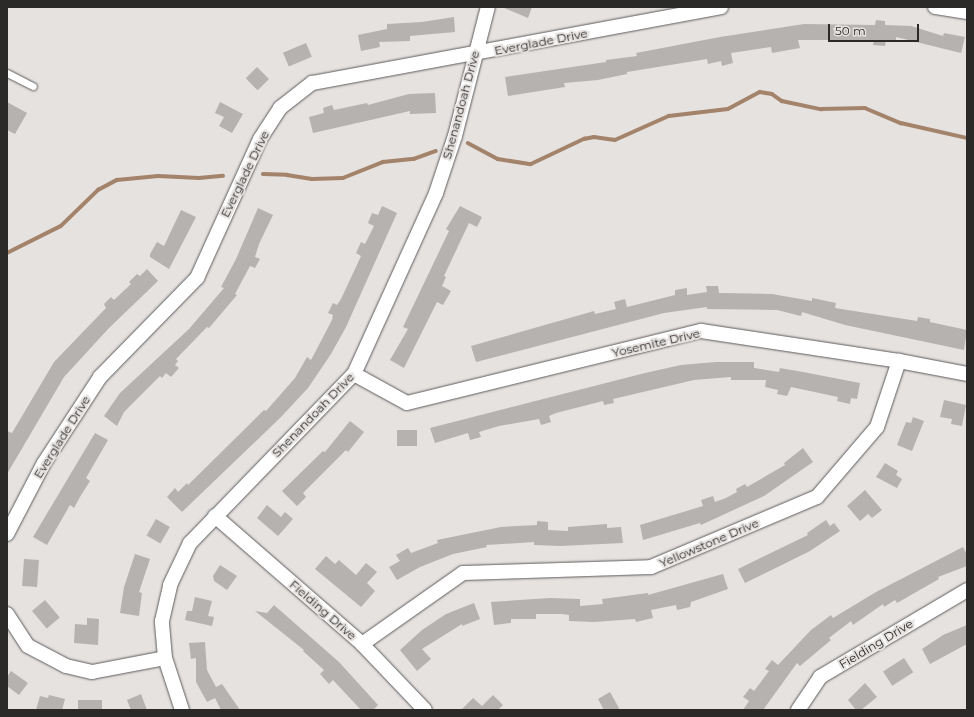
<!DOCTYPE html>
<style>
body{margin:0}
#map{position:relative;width:974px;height:717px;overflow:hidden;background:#e5e2e0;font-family:Montserrat,sans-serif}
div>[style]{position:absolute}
.stream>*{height:3.5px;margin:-1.75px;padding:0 1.75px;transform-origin:1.75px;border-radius:1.75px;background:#a4836b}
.building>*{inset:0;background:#b5b2b0;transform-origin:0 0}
.roads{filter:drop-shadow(0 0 1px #5e5b5a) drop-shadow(0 0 1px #5e5b5a)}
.service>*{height:7px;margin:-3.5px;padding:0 3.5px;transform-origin:3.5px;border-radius:3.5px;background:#fff}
.minor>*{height:14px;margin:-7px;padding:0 7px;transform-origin:7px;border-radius:7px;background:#fff}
span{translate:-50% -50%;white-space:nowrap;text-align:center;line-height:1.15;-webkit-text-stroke:4px #e5e2e0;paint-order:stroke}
.street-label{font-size:12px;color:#2b2a29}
.frame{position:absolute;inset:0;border:8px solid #2b2a29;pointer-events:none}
.scale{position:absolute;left:828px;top:24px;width:91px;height:18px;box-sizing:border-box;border:2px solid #2b2a29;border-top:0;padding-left:5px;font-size:12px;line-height:14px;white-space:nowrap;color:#2b2a29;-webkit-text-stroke:3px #e5e2e0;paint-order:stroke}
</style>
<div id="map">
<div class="stream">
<div style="left:468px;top:143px;width:34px;rotate:28deg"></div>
<div style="left:498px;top:159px;width:33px;rotate:9deg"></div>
<div style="left:531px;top:164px;width:59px;rotate:-25.3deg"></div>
<div style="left:584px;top:139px;width:10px;rotate:-11deg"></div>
<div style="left:594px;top:137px;width:21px;rotate:8deg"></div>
<div style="left:615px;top:140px;width:59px;rotate:-24deg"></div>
<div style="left:669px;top:116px;width:59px;rotate:-6.8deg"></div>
<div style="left:728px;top:109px;width:36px;rotate:-28deg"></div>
<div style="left:760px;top:92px;width:12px;rotate:9deg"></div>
<div style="left:772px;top:94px;width:12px;rotate:35deg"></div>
<div style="left:782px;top:101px;width:40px;rotate:12deg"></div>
<div style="left:821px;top:109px;width:44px;rotate:-1.3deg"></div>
<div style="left:865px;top:108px;width:39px;rotate:23deg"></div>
<div style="left:901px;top:123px;width:68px;rotate:12.8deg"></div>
<div style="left:263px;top:174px;width:24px;rotate:2deg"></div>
<div style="left:287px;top:175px;width:25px;rotate:9deg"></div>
<div style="left:312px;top:179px;width:31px;rotate:-2deg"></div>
<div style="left:343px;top:178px;width:43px;rotate:-21.8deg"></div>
<div style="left:383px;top:162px;width:31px;rotate:-6deg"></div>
<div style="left:414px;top:159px;width:23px;rotate:-20deg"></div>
<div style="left:7px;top:253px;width:60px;rotate:-26.6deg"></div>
<div style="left:61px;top:226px;width:52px;rotate:-44.2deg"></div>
<div style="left:98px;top:190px;width:21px;rotate:-28deg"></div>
<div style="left:117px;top:180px;width:41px;rotate:-5.6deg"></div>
<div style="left:158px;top:176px;width:41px;rotate:2.8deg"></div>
<div style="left:199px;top:178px;width:24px;rotate:-5deg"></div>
</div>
<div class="building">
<div style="clip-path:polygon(502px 7px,532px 7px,528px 18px)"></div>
<div style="clip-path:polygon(454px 17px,455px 32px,410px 36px,410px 41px,379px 42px,380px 47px,361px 51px,358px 35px,387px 29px,387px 24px,422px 22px)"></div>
<div style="clip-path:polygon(876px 20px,885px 21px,885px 25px,911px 26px,943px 36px,944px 33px,965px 37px,961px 53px,896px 37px,896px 41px,886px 40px,885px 46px,873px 45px,874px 40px,798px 40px,800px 48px,772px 53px,771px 47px,731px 53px,733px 63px,722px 66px,721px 61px,708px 64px,707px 59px,627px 72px,627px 74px,598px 80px,564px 83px,565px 87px,508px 96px,505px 77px,606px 62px,606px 60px,637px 56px,636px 53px,720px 37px,804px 24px,875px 25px)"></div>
<div style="left:306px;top:43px;width:15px;height:25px;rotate:67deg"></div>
<div style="left:257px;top:67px;width:17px;height:16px;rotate:45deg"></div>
<div style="clip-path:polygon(435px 93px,436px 113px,410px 114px,410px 111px,313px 133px,309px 117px,324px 113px,323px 108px,332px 105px,334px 110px,367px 103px,368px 105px,409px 94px)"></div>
<div style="clip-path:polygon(7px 102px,27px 113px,15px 134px,7px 130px)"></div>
<div style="clip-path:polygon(220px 102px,243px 114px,232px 133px,219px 126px,224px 117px,215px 113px)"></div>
<div style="clip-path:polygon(382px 206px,397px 213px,346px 327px,331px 354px,308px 388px,281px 417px,182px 512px,167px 497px,175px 488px,178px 492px,187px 483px,188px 485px,264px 410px,266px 411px,295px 378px,307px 357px,311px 360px,332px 320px,333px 315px,328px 313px,333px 303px,337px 305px,341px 299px,361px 256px,356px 253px,361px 242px,365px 244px,374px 226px,368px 223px,372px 213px,378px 215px)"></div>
<div style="clip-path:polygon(460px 206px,482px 217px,477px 227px,469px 223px,444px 276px,446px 277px,442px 286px,451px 291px,443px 305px,437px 302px,404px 368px,390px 360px,408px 329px,403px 327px,449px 231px,446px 229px)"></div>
<div style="clip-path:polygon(258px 208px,273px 215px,259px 244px,255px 257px,260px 259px,255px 268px,250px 266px,235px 294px,237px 295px,209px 328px,207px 327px,176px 359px,178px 361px,175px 365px,179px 368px,171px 377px,166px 373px,162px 378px,160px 376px,124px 412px,117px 426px,104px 416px,120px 393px,189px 329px,224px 288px,221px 287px,236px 259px)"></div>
<div style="clip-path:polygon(181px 210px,196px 217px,169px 269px,150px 257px,150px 254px,157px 242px,164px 246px)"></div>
<div style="clip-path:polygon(147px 269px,158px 281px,109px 328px,64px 377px,7px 474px,7px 431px,12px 433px,54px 362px,106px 308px,104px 304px,111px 297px,114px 300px,131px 284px,129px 282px,137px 274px,140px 276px)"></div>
<div style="clip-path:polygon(706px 286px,718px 286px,719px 293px,772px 294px,812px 301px,812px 298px,836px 303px,835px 308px,917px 321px,918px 317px,930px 319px,930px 322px,967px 330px,964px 350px,845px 325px,802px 312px,801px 316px,777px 310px,707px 309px,707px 307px,664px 313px,476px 362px,471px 346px,594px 311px,595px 314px,616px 309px,614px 302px,625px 299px,627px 307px,675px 295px,675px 290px,687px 288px,687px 295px,707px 292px)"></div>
<div style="clip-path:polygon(716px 362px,754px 362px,754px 368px,779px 372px,780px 368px,803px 372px,860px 383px,857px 399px,851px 398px,850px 404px,837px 401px,838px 397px,791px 387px,787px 396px,777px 394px,778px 390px,765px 387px,766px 380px,731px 380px,731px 377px,694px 380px,613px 399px,614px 403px,604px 405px,603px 401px,556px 413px,549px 416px,551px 422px,541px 425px,539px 419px,499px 426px,479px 432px,481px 437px,470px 440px,468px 433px,435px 443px,430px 428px,645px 373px,681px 365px)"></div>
<div style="clip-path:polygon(944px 400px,966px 405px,962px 426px,951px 424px,952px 419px,940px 417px)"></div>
<div style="clip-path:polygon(913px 417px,924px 421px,912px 451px,897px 445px,906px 422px,911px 423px)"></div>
<div style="clip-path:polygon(350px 421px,364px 432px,348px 452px,346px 450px,303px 493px,306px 497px,297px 506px,282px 491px,323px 451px,325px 452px)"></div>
<div style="left:397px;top:430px;width:20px;height:16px"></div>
<div style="clip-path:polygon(95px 433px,108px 440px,86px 478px,90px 481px,80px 497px,74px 508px,70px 505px,47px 545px,33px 537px)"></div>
<div style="clip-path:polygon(803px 448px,813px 462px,764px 496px,701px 525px,700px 523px,643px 540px,640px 525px,703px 506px,701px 500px,713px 496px,715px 502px,726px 498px,737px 492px,736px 489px,745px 484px,747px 487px,785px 465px,784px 463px)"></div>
<div style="clip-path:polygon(885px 463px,898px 471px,896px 475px,902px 479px,897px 488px,876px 477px)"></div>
<div style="clip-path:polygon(865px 490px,882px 510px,872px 518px,868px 514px,860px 521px,847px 506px)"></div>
<div style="clip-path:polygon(267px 505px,281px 517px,285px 512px,293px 519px,278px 536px,257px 518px)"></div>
<div style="left:156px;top:519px;width:16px;height:19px;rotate:30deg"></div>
<div style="clip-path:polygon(826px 520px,830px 526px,834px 523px,840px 531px,810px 551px,745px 583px,738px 569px,808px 535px,807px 533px)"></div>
<div style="clip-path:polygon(537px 521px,548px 522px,548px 530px,568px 531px,568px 527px,607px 524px,607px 528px,621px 527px,623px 543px,560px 546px,534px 545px,534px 542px,486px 545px,487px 547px,453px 554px,420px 567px,397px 580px,389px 567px,400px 561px,396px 555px,408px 548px,411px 553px,438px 543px,437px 540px,501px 527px,537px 525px)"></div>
<div style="clip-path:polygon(963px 547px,967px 555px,967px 566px,938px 577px,939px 579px,897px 603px,895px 600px,884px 607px,883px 604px,853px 625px,851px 621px,829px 638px,831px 640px,800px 666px,797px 663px,763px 710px,743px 710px,749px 701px,743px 697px,750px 688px,754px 691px,769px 671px,765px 669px,772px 660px,778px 665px,811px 630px,831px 615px,833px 618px,876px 592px)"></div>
<div style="clip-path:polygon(135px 554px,150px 559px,139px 592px,142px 593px,139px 616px,120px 613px,124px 587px)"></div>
<div style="clip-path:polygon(326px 556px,335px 564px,339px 560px,356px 575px,366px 563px,377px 572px,367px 583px,375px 591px,361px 607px,315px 569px)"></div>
<div style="left:24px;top:559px;width:15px;height:27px;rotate:4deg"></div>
<div style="clip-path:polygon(220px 565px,237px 576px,227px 590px,214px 581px,213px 576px)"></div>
<div style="clip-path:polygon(723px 574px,728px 589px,691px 602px,690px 607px,677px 610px,676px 605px,651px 610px,653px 618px,636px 622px,635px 619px,594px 622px,569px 621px,569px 615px,562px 614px,536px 614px,536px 619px,511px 619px,511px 623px,494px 625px,491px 602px,550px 598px,580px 599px,580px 606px,603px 604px,602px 599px,648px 593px,648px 595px)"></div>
<div style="clip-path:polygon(195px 597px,212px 601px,208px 616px,214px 617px,212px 626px,185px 620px,187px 611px,192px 611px)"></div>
<div style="left:45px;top:600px;width:23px;height:17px;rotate:50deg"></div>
<div style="clip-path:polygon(474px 603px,480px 619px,462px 626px,462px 624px,422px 649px,431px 659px,417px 671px,400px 650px,422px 630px,446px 614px)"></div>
<div style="clip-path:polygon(274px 605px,339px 662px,378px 705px,373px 710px,361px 710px,333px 680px,329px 684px,320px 674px,324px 670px,303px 651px,304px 650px,255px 611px,267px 613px)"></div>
<div style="clip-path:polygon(87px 618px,99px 619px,98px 645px,74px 643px,75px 624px,87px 625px)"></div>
<div style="clip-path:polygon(967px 625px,967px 644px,930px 664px,922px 649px,943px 635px)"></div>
<div style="clip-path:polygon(205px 642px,207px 670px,216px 687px,222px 684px,240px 710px,221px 710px,215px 698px,207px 702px,196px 682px,196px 658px,191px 659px,189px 643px)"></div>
<div style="left:904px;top:658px;width:17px;height:25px;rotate:57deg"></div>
<div style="clip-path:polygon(11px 671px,28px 683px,19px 695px,7px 686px,7px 677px)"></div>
<div style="clip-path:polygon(865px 683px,877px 697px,861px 710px,856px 710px,848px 700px)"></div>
<div style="clip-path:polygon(610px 692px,620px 710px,604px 710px,598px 699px)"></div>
<div style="clip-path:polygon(141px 694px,147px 710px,131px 710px,127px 700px)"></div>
<div style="clip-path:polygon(49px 695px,65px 699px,62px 710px,36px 710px,40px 696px,48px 698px)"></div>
<div style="clip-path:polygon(493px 695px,503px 705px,498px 710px,461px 710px,473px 698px,482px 706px)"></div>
<div style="left:78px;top:700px;width:24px;height:10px"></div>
</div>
<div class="roads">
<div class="service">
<div style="left:7px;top:73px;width:29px;rotate:27deg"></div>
</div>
<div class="minor">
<div style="left:935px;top:7px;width:32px;rotate:9deg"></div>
<div style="left:354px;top:374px;width:60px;rotate:28.7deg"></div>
<div style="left:407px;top:403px;width:303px;rotate:-13.8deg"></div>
<div style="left:701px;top:331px;width:200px;rotate:8.6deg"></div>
<div style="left:899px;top:361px;width:69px;rotate:10.8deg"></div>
<div style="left:215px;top:516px;width:195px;rotate:41deg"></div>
<div style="left:362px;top:644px;width:91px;rotate:46.3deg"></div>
<div style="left:7px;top:534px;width:80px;rotate:-62.5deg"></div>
<div style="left:44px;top:463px;width:103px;rotate:-56.9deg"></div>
<div style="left:100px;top:377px;width:139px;rotate:-45.6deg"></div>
<div style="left:197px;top:278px;width:153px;rotate:-65.6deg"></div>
<div style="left:260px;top:139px;width:37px;rotate:-57deg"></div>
<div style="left:280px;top:108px;width:41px;rotate:-38deg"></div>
<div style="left:312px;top:83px;width:416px;rotate:-10.5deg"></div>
<div style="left:7px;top:614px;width:38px;rotate:57deg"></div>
<div style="left:28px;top:646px;width:43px;rotate:27.8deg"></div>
<div style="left:66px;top:666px;width:27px;rotate:13deg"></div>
<div style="left:92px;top:672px;width:74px;rotate:-10.9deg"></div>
<div style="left:362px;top:644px;width:123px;rotate:-35.1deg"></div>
<div style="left:463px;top:573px;width:188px;rotate:-1.8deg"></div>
<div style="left:651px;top:567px;width:180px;rotate:-22.9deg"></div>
<div style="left:817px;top:497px;width:92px;rotate:-49.4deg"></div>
<div style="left:877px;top:427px;width:70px;rotate:-71.6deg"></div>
<div style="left:182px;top:710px;width:55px;rotate:-108.1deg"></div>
<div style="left:165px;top:658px;width:37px;rotate:-95deg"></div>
<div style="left:162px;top:621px;width:37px;rotate:-77deg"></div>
<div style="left:170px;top:585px;width:47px;rotate:-64.5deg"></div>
<div style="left:190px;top:543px;width:235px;rotate:-45.9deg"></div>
<div style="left:354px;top:374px;width:199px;rotate:-65.6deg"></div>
<div style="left:436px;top:193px;width:60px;rotate:-71.6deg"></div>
<div style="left:455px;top:136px;width:133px;rotate:-75.7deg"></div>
<div style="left:798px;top:710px;width:40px;rotate:-56deg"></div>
<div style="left:820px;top:677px;width:171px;rotate:-30.6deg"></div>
</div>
</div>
<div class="street-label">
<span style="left:541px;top:42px;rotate:-11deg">Everglade Drive</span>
<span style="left:461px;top:105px;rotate:-75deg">Shenandoah Drive</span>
<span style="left:245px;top:174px;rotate:-64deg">Everglade Drive</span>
<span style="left:656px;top:343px;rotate:-13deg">Yosemite Drive</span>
<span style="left:313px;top:415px;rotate:-46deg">Shenandoah Drive</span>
<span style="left:62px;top:437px;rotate:-58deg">Everglade Drive</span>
<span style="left:709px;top:543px;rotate:-23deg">Yellowstone Drive</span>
<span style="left:323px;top:610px;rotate:41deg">Fielding Drive</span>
<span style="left:876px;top:644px;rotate:-31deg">Fielding Drive</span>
</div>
<div class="frame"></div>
<div class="scale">50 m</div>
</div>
